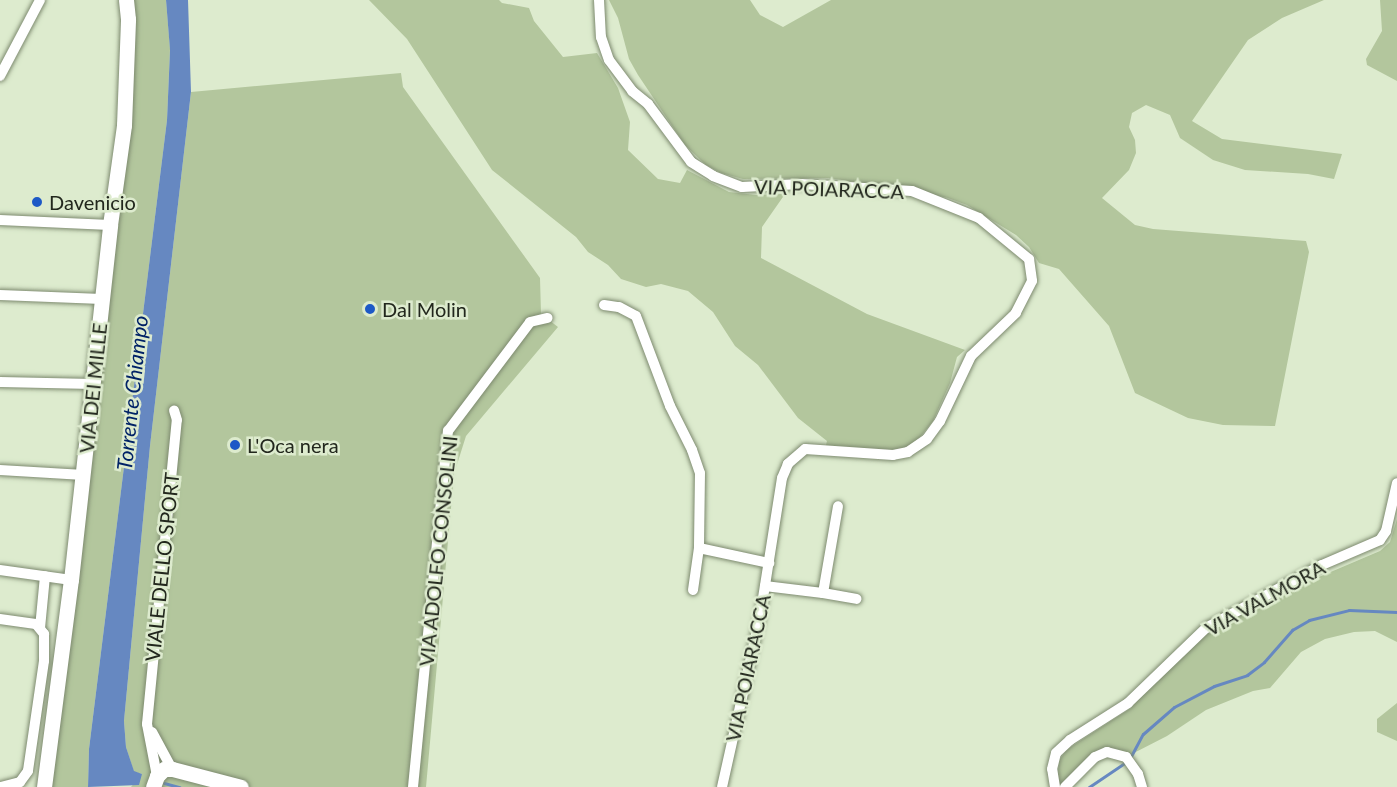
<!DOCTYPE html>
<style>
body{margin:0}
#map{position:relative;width:1397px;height:787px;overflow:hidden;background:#ddebce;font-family:Lato,sans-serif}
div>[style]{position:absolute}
.green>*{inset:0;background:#b3c69d}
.water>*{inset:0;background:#6688c1}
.stream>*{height:3px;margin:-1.5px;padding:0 1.5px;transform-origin:1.5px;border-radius:1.5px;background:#6688c1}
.roads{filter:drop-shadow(0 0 2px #7d8a6f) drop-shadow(0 0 2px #7d8a6f)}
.street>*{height:10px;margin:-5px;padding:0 5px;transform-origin:5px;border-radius:5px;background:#fff}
.secondary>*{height:15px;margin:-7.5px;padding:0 7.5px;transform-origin:7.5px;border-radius:7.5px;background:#fff}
.dots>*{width:16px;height:16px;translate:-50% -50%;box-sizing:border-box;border:3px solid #ddebce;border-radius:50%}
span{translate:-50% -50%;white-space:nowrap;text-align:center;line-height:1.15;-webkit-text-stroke:5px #ddebce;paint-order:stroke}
.street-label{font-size:20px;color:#22271d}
.poi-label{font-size:20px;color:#22271d}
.left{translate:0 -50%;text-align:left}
.water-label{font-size:21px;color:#026;font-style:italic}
</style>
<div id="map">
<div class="green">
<div style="clip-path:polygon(131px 0,166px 0,170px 49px,167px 120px,89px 749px,88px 787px,45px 787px)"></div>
<div style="clip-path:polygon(369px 0,499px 0,502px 3px,529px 8px,534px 21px,563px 57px,597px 53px,618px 88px,630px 122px,628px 150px,658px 179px,680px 183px,687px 170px,729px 192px,756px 195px,785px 194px,762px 227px,761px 258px,867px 314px,965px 350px,957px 357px,950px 383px,933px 421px,908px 452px,825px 449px,827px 441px,798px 418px,758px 365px,735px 346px,713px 312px,688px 291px,661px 284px,646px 287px,621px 279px,608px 265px,588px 252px,576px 237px,492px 170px,407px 39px)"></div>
<div style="clip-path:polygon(609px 0,750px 0,760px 15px,783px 27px,831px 0,1324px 0,1282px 18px,1248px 40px,1192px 121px,1222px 139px,1342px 154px,1334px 179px,1308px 174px,1245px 170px,1213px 160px,1180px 138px,1170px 115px,1146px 105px,1132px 113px,1129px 127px,1135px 140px,1136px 153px,1129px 170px,1102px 198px,1135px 225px,1153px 229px,1306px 241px,1309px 252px,1275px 426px,1223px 425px,1188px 418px,1135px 393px,1109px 326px,1059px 269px,1039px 263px,1029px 247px,1016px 235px,967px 205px,948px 198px,917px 191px,828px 178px,743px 179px,721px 173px,706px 165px,685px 145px,638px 75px,629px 59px,618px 18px)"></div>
<div style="clip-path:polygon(1380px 0,1397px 0,1397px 81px,1367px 65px,1366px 59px,1382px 31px)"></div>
<div style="clip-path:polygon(401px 73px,403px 87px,540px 278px,541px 314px,558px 327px,466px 436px,454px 474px,426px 787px,131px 787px,142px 774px,134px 772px,126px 747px,124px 721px,150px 446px,191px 92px)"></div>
<div style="clip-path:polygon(1397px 519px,1397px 642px,1375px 631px,1354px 632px,1325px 639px,1301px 652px,1270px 688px,1253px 691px,1206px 710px,1167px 736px,1126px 757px,1107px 752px,1065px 787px,1057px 787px,1059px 761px,1066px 750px,1131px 708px,1155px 681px,1214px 626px,1293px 588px,1380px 551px,1390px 542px)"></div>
<div style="clip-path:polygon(1397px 703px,1397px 741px,1377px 732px,1377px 719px)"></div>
</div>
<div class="water">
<div style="clip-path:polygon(166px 0,188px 0,191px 92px,150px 446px,124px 721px,126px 747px,134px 771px,142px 774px,139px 785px,88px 787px,89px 749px,167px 120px,170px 50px)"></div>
</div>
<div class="stream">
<div style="left:1130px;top:758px;width:27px;rotate:-62deg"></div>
<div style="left:1143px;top:734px;width:41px;rotate:-41.1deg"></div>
<div style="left:1174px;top:707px;width:45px;rotate:-27.7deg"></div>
<div style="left:1214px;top:686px;width:35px;rotate:-18deg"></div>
<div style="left:1247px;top:675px;width:21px;rotate:-37deg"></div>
<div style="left:1264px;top:662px;width:43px;rotate:-48.8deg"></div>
<div style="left:1292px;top:630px;width:20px;rotate:-30deg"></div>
<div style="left:1309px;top:620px;width:41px;rotate:-14deg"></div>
<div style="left:1349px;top:610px;width:48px;rotate:2.4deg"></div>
<div style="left:164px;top:783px;width:16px;rotate:15deg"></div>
<div style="left:1089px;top:787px;width:45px;rotate:-34deg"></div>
</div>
<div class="roads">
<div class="street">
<div style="left:599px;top:0;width:37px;rotate:87deg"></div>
<div style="left:601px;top:37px;width:24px;rotate:71deg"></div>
<div style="left:609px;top:60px;width:39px;rotate:53deg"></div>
<div style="left:632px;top:91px;width:21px;rotate:39deg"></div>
<div style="left:648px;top:104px;width:72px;rotate:53.4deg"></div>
<div style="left:691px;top:162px;width:26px;rotate:32deg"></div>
<div style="left:713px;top:176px;width:31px;rotate:21deg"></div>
<div style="left:742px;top:187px;width:59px;rotate:-2.9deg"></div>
<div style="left:801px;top:184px;width:111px;rotate:3.6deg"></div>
<div style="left:912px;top:191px;width:72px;rotate:21.9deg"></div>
<div style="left:979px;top:218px;width:65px;rotate:39.4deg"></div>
<div style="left:1029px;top:259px;width:22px;rotate:82deg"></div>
<div style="left:1032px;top:281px;width:36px;rotate:117deg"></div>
<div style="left:1016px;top:313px;width:62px;rotate:136.3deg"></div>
<div style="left:971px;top:356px;width:72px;rotate:115.5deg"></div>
<div style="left:940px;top:421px;width:22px;rotate:126deg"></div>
<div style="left:927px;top:439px;width:23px;rotate:146deg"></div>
<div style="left:908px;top:452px;width:15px;rotate:169deg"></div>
<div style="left:893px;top:455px;width:88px;rotate:-176.1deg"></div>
<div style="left:805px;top:449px;width:23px;rotate:139deg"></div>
<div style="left:788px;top:464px;width:15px;rotate:113deg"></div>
<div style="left:782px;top:478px;width:141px;rotate:99deg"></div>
<div style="left:760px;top:617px;width:174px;rotate:102.6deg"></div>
<div style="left:0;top:76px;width:86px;rotate:-62.2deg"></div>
<div style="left:0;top:220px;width:110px;rotate:2.6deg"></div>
<div style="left:0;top:295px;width:102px;rotate:2.2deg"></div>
<div style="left:604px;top:305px;width:15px;rotate:8deg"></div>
<div style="left:619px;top:307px;width:19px;rotate:28deg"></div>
<div style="left:636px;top:316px;width:96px;rotate:69.3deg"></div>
<div style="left:670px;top:406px;width:49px;rotate:63.4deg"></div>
<div style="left:692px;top:450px;width:24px;rotate:71deg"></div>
<div style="left:700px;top:473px;width:75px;rotate:90.8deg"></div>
<div style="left:699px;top:548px;width:72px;rotate:12.1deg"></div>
<div style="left:0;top:382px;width:93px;rotate:1.2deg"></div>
<div style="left:0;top:470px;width:84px;rotate:3.4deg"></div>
<div style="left:0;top:570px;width:72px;rotate:8deg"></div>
<div style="left:765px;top:586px;width:58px;rotate:6.9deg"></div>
<div style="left:823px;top:593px;width:88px;rotate:-80.2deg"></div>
<div style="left:693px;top:590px;width:42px;rotate:-81.9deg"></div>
<div style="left:823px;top:593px;width:34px;rotate:10deg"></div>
<div style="left:0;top:619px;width:36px;rotate:8deg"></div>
<div style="left:36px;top:624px;width:13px;rotate:51deg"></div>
<div style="left:44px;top:634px;width:27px;rotate:90deg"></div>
<div style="left:44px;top:661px;width:111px;rotate:98.3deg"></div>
<div style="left:28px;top:771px;width:14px;rotate:126deg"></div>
<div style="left:20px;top:782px;width:20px;rotate:165deg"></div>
<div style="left:40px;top:628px;width:52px;rotate:-84.5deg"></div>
<div style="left:152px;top:732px;width:42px;rotate:61.6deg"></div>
<div style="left:157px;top:776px;width:53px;rotate:-100.9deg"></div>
<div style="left:147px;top:724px;width:305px;rotate:-84.4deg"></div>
<div style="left:177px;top:420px;width:10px;rotate:-107deg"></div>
<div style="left:413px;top:787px;width:358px;rotate:-84.4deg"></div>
<div style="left:448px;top:431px;width:136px;rotate:-53deg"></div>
<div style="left:530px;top:322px;width:18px;rotate:-13deg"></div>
<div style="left:1055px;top:787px;width:18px;rotate:-99deg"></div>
<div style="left:1052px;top:769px;width:16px;rotate:-76deg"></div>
<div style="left:1056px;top:753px;width:19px;rotate:-43deg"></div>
<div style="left:1070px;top:740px;width:69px;rotate:-32.5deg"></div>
<div style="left:1128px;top:703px;width:108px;rotate:-43.9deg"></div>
<div style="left:1206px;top:628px;width:132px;rotate:-28.5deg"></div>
<div style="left:1322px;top:565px;width:63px;rotate:-23.3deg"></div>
<div style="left:1380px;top:540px;width:11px;rotate:-56deg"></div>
<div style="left:1386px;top:531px;width:49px;rotate:-77.1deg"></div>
<div style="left:1065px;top:787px;width:42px;rotate:-45deg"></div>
<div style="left:1095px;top:757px;width:13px;rotate:-23deg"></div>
<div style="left:1107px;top:752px;width:20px;rotate:15deg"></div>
<div style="left:1126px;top:757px;width:21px;rotate:55deg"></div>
<div style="left:1138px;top:774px;width:14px;rotate:73deg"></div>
</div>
<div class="secondary">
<div style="left:44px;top:787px;width:209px;rotate:-82.6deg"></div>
<div style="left:71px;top:580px;width:357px;rotate:-83.7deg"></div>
<div style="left:110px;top:225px;width:101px;rotate:-82deg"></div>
<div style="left:124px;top:125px;width:106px;rotate:-87.8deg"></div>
<div style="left:128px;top:19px;width:19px;rotate:-96deg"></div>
<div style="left:153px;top:787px;width:12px;rotate:-70deg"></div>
<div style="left:157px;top:776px;width:10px;rotate:-45deg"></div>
<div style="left:164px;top:769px;width:8px"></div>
<div style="left:172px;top:769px;width:71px;rotate:14.6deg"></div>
</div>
</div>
<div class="dots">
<div style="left:37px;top:202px;background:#1d59c6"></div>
<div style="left:370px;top:309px;background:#1d59c6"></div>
<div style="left:235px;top:445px;background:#1d59c6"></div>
</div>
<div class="street-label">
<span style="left:829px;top:189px;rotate:2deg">VIA POIARACCA</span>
<span style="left:93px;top:388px;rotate:-84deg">VIA DEI MILLE</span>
<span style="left:438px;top:551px;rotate:-84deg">VIA ADOLFO CONSOLINI</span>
<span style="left:162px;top:567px;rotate:-84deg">VIALE DELLO SPORT</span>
<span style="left:1265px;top:598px;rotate:-29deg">VIA VALMORA</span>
<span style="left:748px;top:668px;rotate:-78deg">VIA POIARACCA</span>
</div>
<div class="poi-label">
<span class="left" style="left:49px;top:202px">Davenicio</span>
<span class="left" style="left:382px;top:309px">Dal Molin</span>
<span class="left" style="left:247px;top:445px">L'Oca nera</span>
</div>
<div class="water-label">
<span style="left:132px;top:393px;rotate:-84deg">Torrente Chiampo</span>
</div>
</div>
